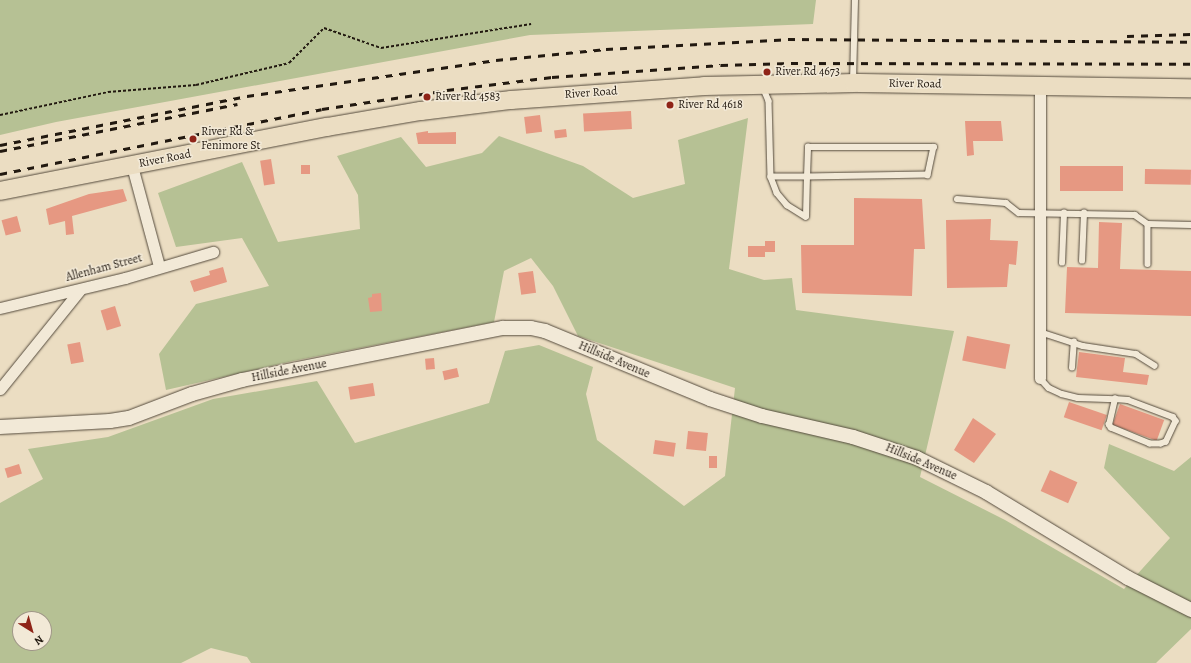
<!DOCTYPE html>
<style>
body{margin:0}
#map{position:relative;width:1191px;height:663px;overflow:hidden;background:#ebddc2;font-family:Alegreya,serif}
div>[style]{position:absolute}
.green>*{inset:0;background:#b6c194}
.building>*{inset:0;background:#e69882;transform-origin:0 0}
.path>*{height:2px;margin-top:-1px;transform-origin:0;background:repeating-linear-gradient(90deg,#221910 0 3px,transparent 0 5px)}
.roads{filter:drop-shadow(0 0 1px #544a3c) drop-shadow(0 0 1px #544a3c)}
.service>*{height:5.5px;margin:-2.75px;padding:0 2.75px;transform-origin:2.75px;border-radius:2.75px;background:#f2e9d7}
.minor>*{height:11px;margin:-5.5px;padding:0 5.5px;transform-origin:5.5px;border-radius:5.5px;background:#f2e9d7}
.tertiary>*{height:14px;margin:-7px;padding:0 7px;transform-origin:7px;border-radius:7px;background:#f2e9d7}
.primary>*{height:18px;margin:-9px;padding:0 9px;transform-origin:9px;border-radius:9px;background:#ebddc2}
.rail>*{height:3px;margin-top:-1.5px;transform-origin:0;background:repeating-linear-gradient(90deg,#221910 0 7px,transparent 0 14px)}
.dots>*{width:11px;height:11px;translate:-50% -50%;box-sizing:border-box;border:2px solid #f2e9d7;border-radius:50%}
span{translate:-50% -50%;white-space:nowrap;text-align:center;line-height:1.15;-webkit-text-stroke:3px #f2e9d7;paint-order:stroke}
.poi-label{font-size:12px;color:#221910}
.left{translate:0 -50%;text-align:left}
.street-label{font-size:12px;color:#221910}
.north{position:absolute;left:12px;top:611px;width:40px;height:40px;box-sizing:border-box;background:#f2e9d7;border:1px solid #9f9687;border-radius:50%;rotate:143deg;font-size:11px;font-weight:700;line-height:16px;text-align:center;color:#221910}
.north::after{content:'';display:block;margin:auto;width:14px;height:18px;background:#8f2418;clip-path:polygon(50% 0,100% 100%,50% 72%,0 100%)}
</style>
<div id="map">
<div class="green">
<div style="clip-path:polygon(0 0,816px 0,813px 24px,530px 35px,56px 122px,0 135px)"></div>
<div style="clip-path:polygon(evenodd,748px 118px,729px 269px,764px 280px,792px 278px,796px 310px,954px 331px,920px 477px,1005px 520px,1124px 589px,1170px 538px,1104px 468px,1109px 444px,1174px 471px,1191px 457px,1191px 629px,1156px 663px,251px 663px,247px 657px,211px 648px,181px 663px,0 663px,0 503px,43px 479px,28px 449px,108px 437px,213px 399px,317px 381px,355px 443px,489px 403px,505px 351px,539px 345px,593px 367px,586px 394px,597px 440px,684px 506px,725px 476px,735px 388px,578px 336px,553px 286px,531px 258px,504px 271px,494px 322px,293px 361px,166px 390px,159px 354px,196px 304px,269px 286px,242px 238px,176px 247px,158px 193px,242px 162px,278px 242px,360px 229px,358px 195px,337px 156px,401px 137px,426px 167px,482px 153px,499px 136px,583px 166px,633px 198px,685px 184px,678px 140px,748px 118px,20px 619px,44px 619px,44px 643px,20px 643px,20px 619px)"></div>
</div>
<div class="building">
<div style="left:631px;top:111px;width:18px;height:48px;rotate:87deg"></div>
<div style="left:540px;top:115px;width:17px;height:16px;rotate:83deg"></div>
<div style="clip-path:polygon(965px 121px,1001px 121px,1003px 141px,973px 141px,974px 155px,967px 156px)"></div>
<div style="left:566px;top:129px;width:8px;height:12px;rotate:83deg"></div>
<div style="clip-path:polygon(428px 131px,428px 133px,456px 132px,456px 144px,418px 144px,416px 133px)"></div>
<div style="left:271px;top:159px;width:25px;height:11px;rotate:81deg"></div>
<div style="left:301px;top:165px;width:9px;height:9px"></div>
<div style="left:1060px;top:166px;width:63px;height:25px"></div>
<div style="left:1145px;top:169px;width:46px;height:15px;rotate:1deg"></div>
<div style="clip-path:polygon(123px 189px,127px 201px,72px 216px,74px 234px,66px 235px,65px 221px,49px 225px,46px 209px,89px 194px)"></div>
<div style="clip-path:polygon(854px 198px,922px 199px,925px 249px,914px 249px,912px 296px,802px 293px,801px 245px,854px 245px)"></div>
<div style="left:17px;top:216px;width:16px;height:16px;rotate:75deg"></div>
<div style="clip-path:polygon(991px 219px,990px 240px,1018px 241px,1016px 265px,1009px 264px,1007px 287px,947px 288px,946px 220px)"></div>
<div style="clip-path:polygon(1099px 222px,1122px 223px,1120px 269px,1191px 271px,1191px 316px,1065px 313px,1067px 267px,1098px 268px)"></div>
<div style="left:765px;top:241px;width:10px;height:11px"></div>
<div style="left:748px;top:246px;width:17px;height:11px"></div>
<div style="clip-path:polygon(223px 267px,227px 282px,194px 292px,190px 281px,210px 275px,209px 271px)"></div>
<div style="left:533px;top:271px;width:22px;height:15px;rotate:82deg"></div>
<div style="clip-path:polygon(381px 293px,382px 311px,370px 312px,368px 298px,372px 297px,372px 294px)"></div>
<div style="left:115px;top:306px;width:21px;height:15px;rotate:73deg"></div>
<div style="left:967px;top:336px;width:44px;height:25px;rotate:11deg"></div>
<div style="left:80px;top:342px;width:20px;height:13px;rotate:79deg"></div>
<div style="clip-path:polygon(1079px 352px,1125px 358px,1123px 372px,1149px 375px,1147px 385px,1076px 377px)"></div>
<div style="left:434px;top:358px;width:11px;height:9px;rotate:85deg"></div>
<div style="left:457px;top:368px;width:9px;height:15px;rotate:77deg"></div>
<div style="left:373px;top:383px;width:13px;height:25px;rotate:81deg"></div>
<div style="left:1069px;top:402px;width:40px;height:16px;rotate:19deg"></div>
<div style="left:1120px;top:404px;width:47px;height:22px;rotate:20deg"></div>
<div style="clip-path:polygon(973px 418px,996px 434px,974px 463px,954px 450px)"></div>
<div style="left:688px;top:431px;width:20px;height:18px;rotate:6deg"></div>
<div style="left:655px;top:440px;width:21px;height:14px;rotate:8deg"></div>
<div style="left:709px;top:456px;width:8px;height:12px"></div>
<div style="left:19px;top:464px;width:10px;height:15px;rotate:73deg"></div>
<div style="left:1050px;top:470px;width:30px;height:23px;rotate:24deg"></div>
</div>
<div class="path">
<div style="left:0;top:115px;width:110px;rotate:-12deg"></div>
<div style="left:108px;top:92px;width:88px;rotate:-4.5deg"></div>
<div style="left:196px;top:85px;width:96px;rotate:-13.3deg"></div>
<div style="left:289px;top:63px;width:49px;rotate:-45deg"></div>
<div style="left:324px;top:28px;width:60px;rotate:19.3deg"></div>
<div style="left:381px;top:48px;width:152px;rotate:-9.1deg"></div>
</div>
<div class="roads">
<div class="service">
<div style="left:853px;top:82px;width:82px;rotate:-88.6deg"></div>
<div style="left:763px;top:87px;width:15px;rotate:67deg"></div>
<div style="left:769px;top:101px;width:76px;rotate:88.5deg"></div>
<div style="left:771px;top:177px;width:17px;rotate:69deg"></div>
<div style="left:777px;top:193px;width:16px;rotate:50deg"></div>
<div style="left:787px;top:205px;width:22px;rotate:32deg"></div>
<div style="left:806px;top:217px;width:40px;rotate:-88.6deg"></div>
<div style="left:807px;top:177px;width:30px;rotate:-88deg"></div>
<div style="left:808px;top:147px;width:126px"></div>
<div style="left:934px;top:147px;width:29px;rotate:102deg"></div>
<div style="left:928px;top:175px;width:121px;rotate:179.1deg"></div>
<div style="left:807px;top:177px;width:36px;rotate:180deg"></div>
<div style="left:957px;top:199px;width:49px;rotate:4.7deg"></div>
<div style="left:1006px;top:203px;width:16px;rotate:38deg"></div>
<div style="left:1019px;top:213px;width:116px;rotate:1deg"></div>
<div style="left:1135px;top:215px;width:16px;rotate:35deg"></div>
<div style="left:1148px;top:224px;width:40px;rotate:90deg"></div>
<div style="left:1148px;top:224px;width:43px;rotate:1.3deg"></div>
<div style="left:1082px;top:261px;width:48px;rotate:-87.6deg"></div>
<div style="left:1062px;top:263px;width:50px;rotate:-87.7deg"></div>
<div style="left:1040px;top:332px;width:45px;rotate:18deg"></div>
<div style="left:1083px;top:346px;width:54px;rotate:8.6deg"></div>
<div style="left:1136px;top:354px;width:22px;rotate:32deg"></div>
<div style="left:1072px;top:368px;width:26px;rotate:-86deg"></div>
<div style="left:1040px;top:378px;width:13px;rotate:48deg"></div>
<div style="left:1049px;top:388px;width:14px;rotate:25deg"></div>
<div style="left:1062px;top:394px;width:16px;rotate:14deg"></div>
<div style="left:1078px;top:398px;width:37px;rotate:2deg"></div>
<div style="left:1115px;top:399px;width:13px;rotate:4deg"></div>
<div style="left:1128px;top:400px;width:48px;rotate:20.7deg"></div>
<div style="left:1173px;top:417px;width:5px;rotate:53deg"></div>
<div style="left:1176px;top:421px;width:23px;rotate:115deg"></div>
<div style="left:1166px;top:442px;width:5px;rotate:158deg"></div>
<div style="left:1161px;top:444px;width:11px;rotate:180deg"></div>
<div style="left:1150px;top:444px;width:42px;rotate:-157.7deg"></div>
<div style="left:1111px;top:428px;width:4px;rotate:-124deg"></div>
<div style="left:1109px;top:425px;width:27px;rotate:-77deg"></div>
</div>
<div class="minor">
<div style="left:1040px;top:86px;width:292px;rotate:90deg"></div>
<div style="left:132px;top:166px;width:104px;rotate:74.9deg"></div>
<div style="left:0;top:308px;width:129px;rotate:-13.5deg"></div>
<div style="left:125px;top:278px;width:92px;rotate:-16.5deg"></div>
<div style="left:0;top:389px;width:127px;rotate:-51.1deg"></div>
</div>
<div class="tertiary">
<div style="left:0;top:427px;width:110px;rotate:-3.1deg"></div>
<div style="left:110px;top:421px;width:19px;rotate:-9deg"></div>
<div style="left:129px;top:418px;width:67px;rotate:-20.9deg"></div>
<div style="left:192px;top:394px;width:52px;rotate:-15.6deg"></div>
<div style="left:242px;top:380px;width:266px;rotate:-11.3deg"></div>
<div style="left:503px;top:328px;width:28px"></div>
<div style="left:531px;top:328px;width:14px;rotate:12deg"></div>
<div style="left:545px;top:331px;width:178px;rotate:22.4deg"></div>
<div style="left:710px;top:399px;width:55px;rotate:18.1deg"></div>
<div style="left:762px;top:416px;width:93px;rotate:13deg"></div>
<div style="left:853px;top:437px;width:67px;rotate:18.2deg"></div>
<div style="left:917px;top:458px;width:77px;rotate:26.2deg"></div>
<div style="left:986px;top:492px;width:166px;rotate:31.2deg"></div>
<div style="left:1128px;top:578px;width:71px;rotate:26.9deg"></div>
</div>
<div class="primary">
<div style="left:0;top:191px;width:333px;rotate:-11.1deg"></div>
<div style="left:327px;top:127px;width:95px;rotate:-9.7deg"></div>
<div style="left:421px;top:111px;width:91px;rotate:-7deg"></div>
<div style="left:511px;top:100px;width:194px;rotate:-4.1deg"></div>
<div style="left:704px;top:86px;width:150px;rotate:-1.1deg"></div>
<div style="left:854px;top:83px;width:337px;rotate:0.9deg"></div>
</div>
</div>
<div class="rail">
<div style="left:1127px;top:36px;width:64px;rotate:-1.8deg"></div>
<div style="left:0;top:145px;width:252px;rotate:-11.2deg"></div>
<div style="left:247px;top:96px;width:252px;rotate:-8.2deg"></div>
<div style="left:496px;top:60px;width:111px;rotate:-5.7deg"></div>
<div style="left:606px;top:49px;width:182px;rotate:-3.1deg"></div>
<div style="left:788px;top:39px;width:403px;rotate:0.4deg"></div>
<div style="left:0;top:151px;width:242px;rotate:-11.2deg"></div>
<div style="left:0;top:174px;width:328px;rotate:-11.4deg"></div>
<div style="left:322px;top:109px;width:126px;rotate:-8.6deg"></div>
<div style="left:447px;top:90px;width:106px;rotate:-7.1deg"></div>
<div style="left:552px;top:77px;width:169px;rotate:-4.1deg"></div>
<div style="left:721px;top:65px;width:70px;rotate:-1.6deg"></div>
<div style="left:791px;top:63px;width:400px;rotate:0.1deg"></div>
</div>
<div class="dots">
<div style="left:767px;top:72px;background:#8f2418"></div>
<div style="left:427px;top:97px;background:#8f2418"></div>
<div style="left:670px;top:105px;background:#8f2418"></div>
<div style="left:193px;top:139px;background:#8f2418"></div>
</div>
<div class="poi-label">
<span class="left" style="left:775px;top:72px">River Rd 4673</span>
<span class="left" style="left:435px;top:97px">River Rd 4583</span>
<span class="left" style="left:678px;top:105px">River Rd 4618</span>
<span class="left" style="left:201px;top:139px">River Rd &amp;<br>Fenimore St</span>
</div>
<div class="street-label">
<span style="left:915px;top:84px;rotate:1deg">River Road</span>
<span style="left:591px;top:93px;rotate:-4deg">River Road</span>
<span style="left:165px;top:159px;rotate:-11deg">River Road</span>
<span style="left:104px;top:268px;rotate:-15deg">Allenham Street</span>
<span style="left:614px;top:360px;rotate:23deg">Hillside Avenue</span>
<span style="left:289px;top:371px;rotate:-11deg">Hillside Avenue</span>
<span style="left:921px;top:462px;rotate:23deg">Hillside Avenue</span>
</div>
<div class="north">N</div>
</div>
